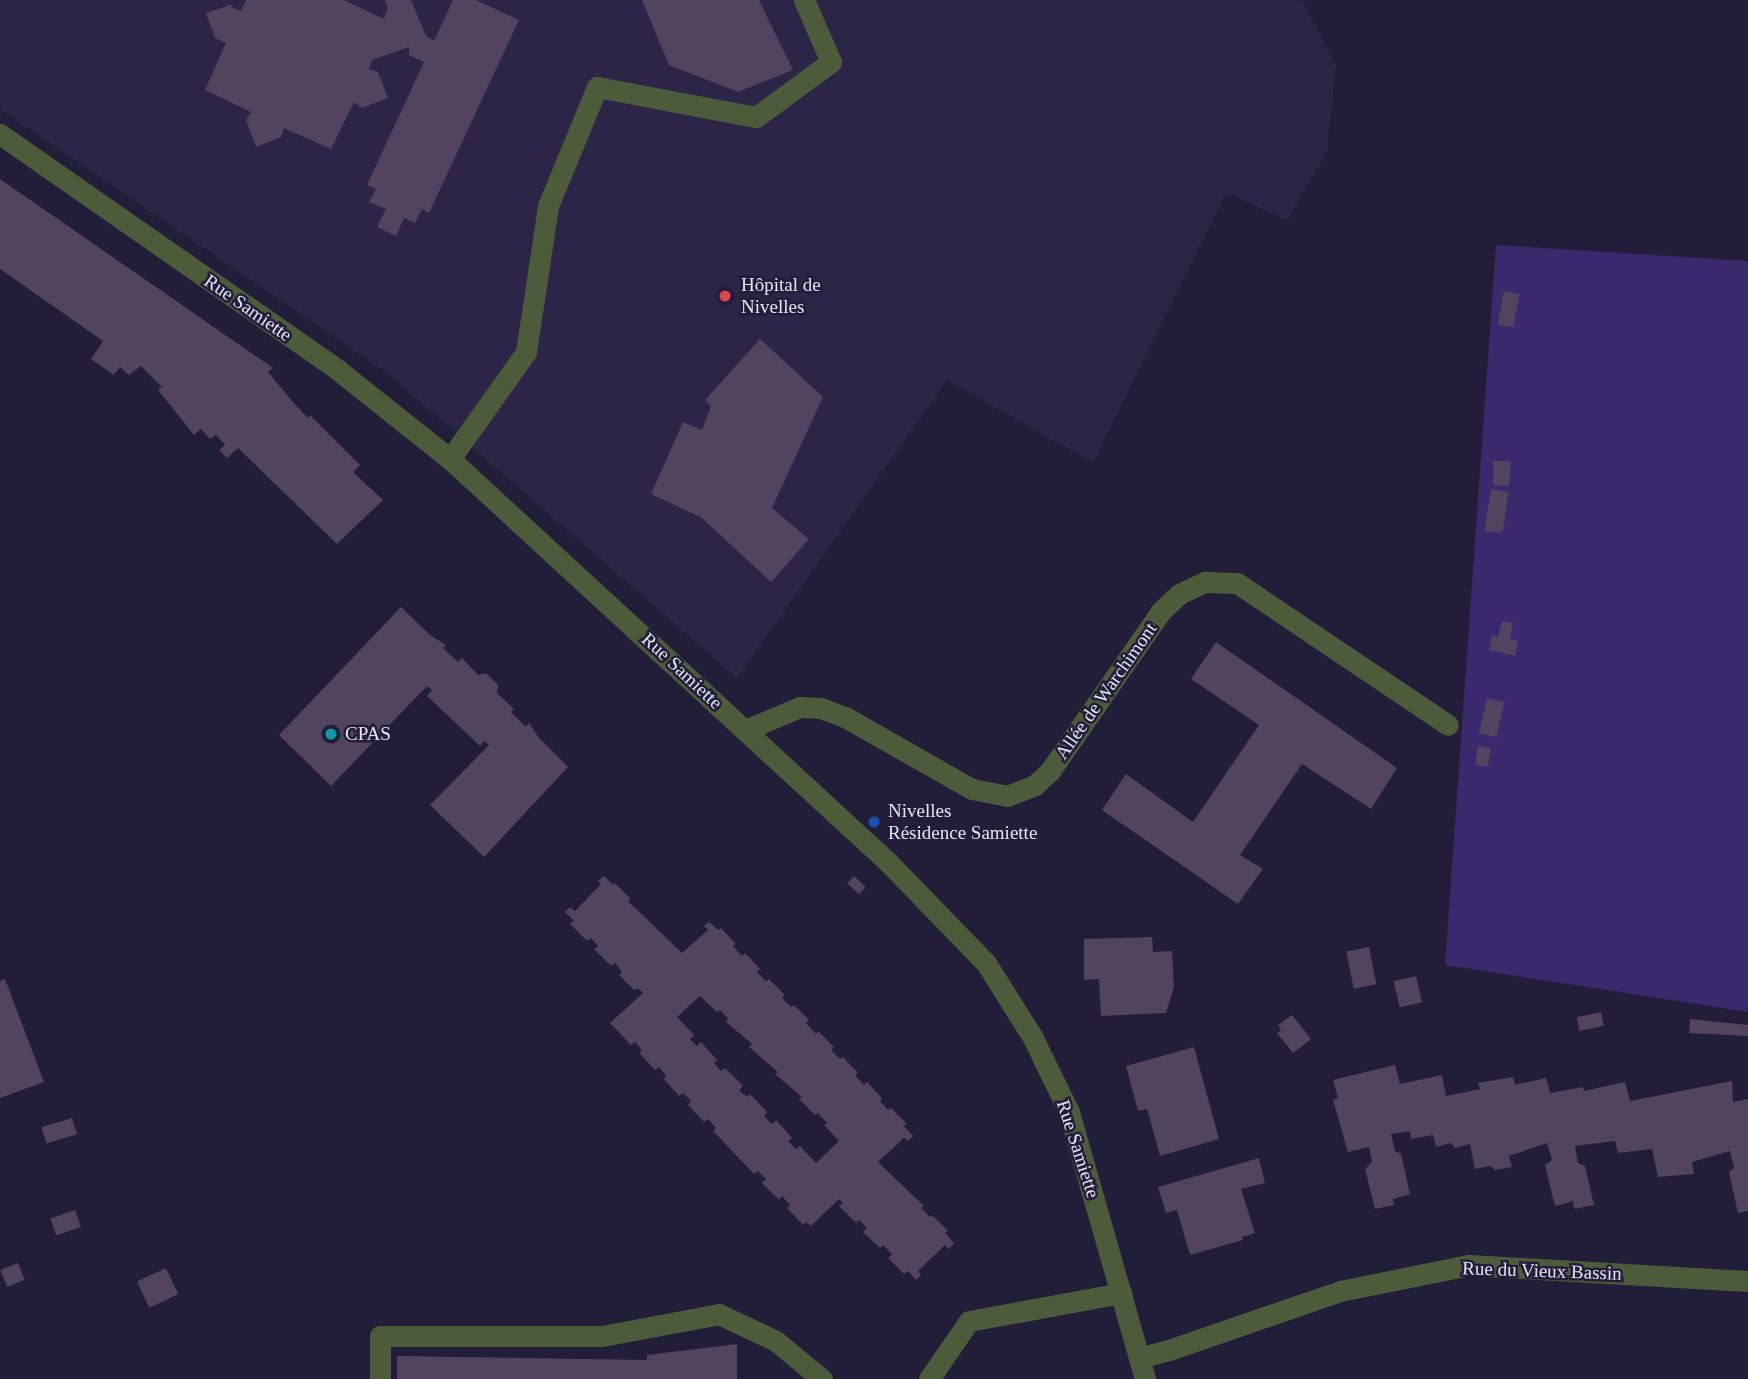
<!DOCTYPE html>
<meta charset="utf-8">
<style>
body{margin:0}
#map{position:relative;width:1748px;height:1379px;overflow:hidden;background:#221d38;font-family:Georgia,serif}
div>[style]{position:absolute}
.built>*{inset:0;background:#2c2547}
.green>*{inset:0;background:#3b296e}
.building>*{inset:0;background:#52435f;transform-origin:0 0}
.lane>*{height:21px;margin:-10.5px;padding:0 10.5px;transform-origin:10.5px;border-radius:10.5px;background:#4c5c3b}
.street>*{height:21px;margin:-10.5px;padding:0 10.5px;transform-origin:10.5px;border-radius:10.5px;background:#4c5c3b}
.dots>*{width:19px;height:19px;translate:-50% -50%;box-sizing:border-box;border:4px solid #221d38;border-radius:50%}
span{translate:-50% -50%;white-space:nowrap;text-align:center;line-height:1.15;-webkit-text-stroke:5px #221d38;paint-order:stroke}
.poi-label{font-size:19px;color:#e6e4f6}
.left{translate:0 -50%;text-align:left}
.street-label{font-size:19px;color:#e6e4f6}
</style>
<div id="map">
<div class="built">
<div style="clip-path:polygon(0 0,1302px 0,1336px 65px,1327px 151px,1287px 220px,1226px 193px,1093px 463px,947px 380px,737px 678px,386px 372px,0 109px)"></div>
</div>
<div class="green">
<div style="clip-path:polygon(1496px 245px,1748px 261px,1748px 1012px,1445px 965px)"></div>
</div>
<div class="building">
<div style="clip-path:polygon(246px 0,344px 0,384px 19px,388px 8px,385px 0,411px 0,426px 36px,434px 41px,453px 0,476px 0,519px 20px,429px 213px,422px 209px,415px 223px,404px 218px,396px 236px,377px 227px,386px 209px,369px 202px,376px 189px,367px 185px,424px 62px,409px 55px,409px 47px,372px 60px,369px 69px,378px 72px,388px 98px,362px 108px,354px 102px,331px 149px,284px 128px,281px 137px,256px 147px,246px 120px,251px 112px,205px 90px,226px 43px,215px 38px,206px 13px,233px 4px,231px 7px,241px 11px)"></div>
<div style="clip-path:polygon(642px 0,759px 0,793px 70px,738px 92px,669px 65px)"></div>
<div style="clip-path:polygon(0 179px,273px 368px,268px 372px,292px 401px,308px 418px,310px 415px,360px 465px,353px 472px,383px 500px,337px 544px,238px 448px,227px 458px,219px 450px,225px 445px,216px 435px,210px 439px,201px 429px,194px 435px,158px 390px,162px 387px,141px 366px,129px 375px,120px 367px,114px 375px,91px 359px,103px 341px,0 269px)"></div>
<div style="left:1504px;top:291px;width:16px;height:34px;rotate:11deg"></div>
<div style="clip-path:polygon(760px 339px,823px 397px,772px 508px,809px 539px,771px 582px,702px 518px,651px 494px,683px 422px,702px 430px,711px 406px,705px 400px)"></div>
<div style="clip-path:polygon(1493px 461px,1511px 461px,1509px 486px,1493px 485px)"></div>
<div style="left:1491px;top:489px;width:18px;height:42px;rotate:9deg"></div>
<div style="clip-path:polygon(401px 607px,430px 635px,446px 645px,443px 648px,458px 662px,462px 658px,478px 675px,486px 673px,498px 685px,497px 693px,514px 709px,511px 712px,526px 727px,529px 723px,539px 738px,568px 767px,484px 857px,430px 805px,489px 745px,484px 741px,480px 746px,427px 696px,432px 690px,427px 686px,331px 786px,279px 735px)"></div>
<div style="clip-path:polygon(1502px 621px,1513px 623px,1510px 639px,1518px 641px,1515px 656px,1489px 650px,1492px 636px,1498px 637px)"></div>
<div style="clip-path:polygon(1216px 642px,1397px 768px,1371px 809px,1302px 764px,1240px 855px,1263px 869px,1238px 904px,1102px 810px,1126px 774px,1193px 822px,1259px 725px,1191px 679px)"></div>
<div style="left:1487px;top:698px;width:18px;height:36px;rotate:13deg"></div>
<div style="left:1478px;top:746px;width:13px;height:19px;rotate:9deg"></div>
<div style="clip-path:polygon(evenodd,604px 876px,613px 885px,615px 883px,630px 898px,628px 901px,682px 953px,708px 930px,704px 926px,709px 922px,718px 930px,721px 928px,736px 944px,733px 946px,742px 956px,745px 953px,760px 969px,757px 972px,766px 981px,769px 979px,785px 995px,782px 998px,791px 1007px,794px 1005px,809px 1020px,806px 1023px,816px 1034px,818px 1031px,834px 1047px,831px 1050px,840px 1059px,843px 1057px,858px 1073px,855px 1075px,864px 1085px,867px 1082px,882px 1098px,880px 1101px,888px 1110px,891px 1108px,907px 1124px,904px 1126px,913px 1136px,908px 1141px,904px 1138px,878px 1162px,924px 1206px,921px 1208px,930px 1217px,932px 1215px,948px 1231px,945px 1233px,954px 1243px,949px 1249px,945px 1245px,918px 1271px,921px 1275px,916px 1280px,908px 1271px,904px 1274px,888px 1258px,892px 1254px,883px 1245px,880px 1248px,863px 1232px,867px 1228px,859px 1220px,856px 1223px,839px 1206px,843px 1203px,839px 1199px,811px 1226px,806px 1222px,803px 1225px,787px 1208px,790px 1205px,782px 1196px,779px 1200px,762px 1183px,766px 1179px,758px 1171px,754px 1174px,713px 1131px,716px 1128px,708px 1119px,704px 1122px,688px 1105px,691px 1101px,683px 1093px,679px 1096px,664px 1079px,666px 1076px,659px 1067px,655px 1070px,639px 1053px,642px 1050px,635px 1042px,631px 1045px,610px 1023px,643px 993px,638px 988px,634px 990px,619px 975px,622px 972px,615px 963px,611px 966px,594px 949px,598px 946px,591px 938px,587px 941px,570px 924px,574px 921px,565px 912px,570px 907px,575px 911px,601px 884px,598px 881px,604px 876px,700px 996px,717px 1012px,720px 1010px,728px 1019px,726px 1022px,752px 1044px,749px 1047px,778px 1072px,775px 1074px,802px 1097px,799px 1099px,815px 1115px,818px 1113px,827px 1123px,824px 1125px,839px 1141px,816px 1163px,800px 1146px,796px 1149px,788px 1141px,792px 1138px,776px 1120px,772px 1124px,764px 1116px,767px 1112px,750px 1094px,747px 1097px,739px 1090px,743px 1086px,725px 1068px,721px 1071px,714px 1063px,717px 1060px,701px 1042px,697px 1046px,690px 1039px,694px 1035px,677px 1017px,700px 996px)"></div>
<div style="left:854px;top:876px;width:16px;height:10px;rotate:43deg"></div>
<div style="clip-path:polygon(1152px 937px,1153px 952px,1172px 951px,1174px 987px,1166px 1013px,1101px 1016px,1099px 979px,1084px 980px,1084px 939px)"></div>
<div style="left:1369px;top:947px;width:38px;height:23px;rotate:79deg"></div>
<div style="left:1416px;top:976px;width:27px;height:23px;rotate:77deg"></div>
<div style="clip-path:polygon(5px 979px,44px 1082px,0 1098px,0 981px)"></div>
<div style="left:1601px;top:1012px;width:14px;height:25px;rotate:78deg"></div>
<div style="clip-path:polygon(1292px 1015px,1311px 1039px,1293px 1053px,1277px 1033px,1281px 1030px,1278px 1025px)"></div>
<div style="clip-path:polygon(1690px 1019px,1748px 1025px,1748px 1036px,1689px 1033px)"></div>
<div style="clip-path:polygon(1194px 1047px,1219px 1139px,1160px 1156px,1147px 1109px,1138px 1111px,1126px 1066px)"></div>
<div style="clip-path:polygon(1395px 1065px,1400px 1084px,1442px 1075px,1446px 1096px,1480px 1089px,1478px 1083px,1513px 1077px,1515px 1085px,1546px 1078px,1550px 1093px,1583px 1087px,1584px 1091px,1625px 1082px,1630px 1101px,1732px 1081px,1733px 1102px,1748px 1099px,1748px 1211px,1738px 1213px,1729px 1172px,1734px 1168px,1730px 1151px,1692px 1162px,1694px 1174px,1658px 1177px,1652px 1149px,1618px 1153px,1615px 1141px,1575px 1146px,1578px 1163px,1585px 1166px,1594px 1205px,1574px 1209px,1573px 1201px,1555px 1206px,1545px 1165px,1552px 1160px,1547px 1143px,1509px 1156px,1512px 1167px,1495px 1170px,1491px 1166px,1475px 1169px,1470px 1144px,1455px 1148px,1451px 1143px,1436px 1147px,1433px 1135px,1411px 1139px,1410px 1131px,1391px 1134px,1395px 1151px,1401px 1154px,1410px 1194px,1393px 1199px,1394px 1205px,1375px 1209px,1365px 1169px,1372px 1162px,1369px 1147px,1348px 1152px,1333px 1100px,1338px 1098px,1333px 1080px)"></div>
<div style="left:72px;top:1118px;width:17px;height:32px;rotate:73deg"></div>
<div style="clip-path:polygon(1259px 1158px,1265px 1183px,1241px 1189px,1255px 1233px,1242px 1237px,1243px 1240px,1190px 1255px,1177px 1210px,1166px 1213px,1158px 1187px)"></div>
<div style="left:75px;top:1210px;width:18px;height:26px;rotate:71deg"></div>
<div style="left:18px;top:1263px;width:18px;height:19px;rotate:68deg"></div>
<div style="left:166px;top:1268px;width:29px;height:32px;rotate:65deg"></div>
<div style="clip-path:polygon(737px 1344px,737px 1379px,397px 1379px,397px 1356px,647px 1360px,647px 1355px)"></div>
</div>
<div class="lane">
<div style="left:450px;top:459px;width:131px;rotate:-54.6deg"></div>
<div style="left:526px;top:352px;width:148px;rotate:-81.4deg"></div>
<div style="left:548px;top:206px;width:129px;rotate:-67.6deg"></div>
<div style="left:597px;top:87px;width:162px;rotate:10.7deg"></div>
<div style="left:756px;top:117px;width:93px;rotate:-36.3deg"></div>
<div style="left:831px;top:62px;width:68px;rotate:-113.5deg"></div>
<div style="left:380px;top:1379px;width:43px;rotate:-90deg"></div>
<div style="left:380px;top:1336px;width:222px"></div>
<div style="left:602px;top:1336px;width:119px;rotate:-10.6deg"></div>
<div style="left:719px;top:1314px;width:63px;rotate:25.3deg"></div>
<div style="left:776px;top:1341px;width:60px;rotate:39.6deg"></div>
<div style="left:929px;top:1379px;width:70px;rotate:-55.4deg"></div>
<div style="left:969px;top:1321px;width:155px;rotate:-10.4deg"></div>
</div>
<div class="street">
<div style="left:0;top:134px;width:412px;rotate:34.9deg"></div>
<div style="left:338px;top:370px;width:143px;rotate:38.5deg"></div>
<div style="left:450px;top:459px;width:595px;rotate:42.62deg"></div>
<div style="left:888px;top:862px;width:141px;rotate:45.9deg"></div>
<div style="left:986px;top:963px;width:89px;rotate:57.9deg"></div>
<div style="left:1033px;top:1038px;width:82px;rotate:64.1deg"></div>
<div style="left:1069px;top:1112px;width:278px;rotate:74.1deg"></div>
<div style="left:745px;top:730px;width:60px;rotate:-22.7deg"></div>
<div style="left:800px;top:707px;width:21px;rotate:3deg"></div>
<div style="left:821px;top:708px;width:26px;rotate:21deg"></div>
<div style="left:845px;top:717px;width:146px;rotate:29.6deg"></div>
<div style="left:972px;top:789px;width:36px;rotate:11deg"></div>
<div style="left:1007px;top:796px;width:30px;rotate:-21deg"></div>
<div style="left:1035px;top:785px;width:21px;rotate:-43deg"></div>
<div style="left:1050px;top:771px;width:195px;rotate:-55.2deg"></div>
<div style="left:1161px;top:611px;width:25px;rotate:-43deg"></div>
<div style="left:1179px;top:594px;width:29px;rotate:-25deg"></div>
<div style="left:1205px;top:582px;width:32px;rotate:2deg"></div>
<div style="left:1237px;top:583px;width:254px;rotate:33.9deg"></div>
<div style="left:1139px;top:1358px;width:31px;rotate:-15deg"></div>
<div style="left:1169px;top:1350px;width:181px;rotate:-19deg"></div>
<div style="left:1340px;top:1291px;width:132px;rotate:-11.4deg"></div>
<div style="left:1469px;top:1265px;width:279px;rotate:3.3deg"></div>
</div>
<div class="dots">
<div style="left:725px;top:296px;background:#e0444e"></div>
<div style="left:331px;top:734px;background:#0f9aa8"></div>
<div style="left:874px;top:822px;background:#1a4fb4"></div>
</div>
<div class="poi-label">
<span class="left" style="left:741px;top:296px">Hôpital de<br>Nivelles</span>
<span class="left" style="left:345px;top:734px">CPAS</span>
<span class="left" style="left:888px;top:822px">Nivelles<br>Résidence Samiette</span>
</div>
<div class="street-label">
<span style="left:248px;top:308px;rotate:35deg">Rue Samiette</span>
<span style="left:682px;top:671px;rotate:43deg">Rue Samiette</span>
<span style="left:1106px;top:691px;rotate:-55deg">Allée de Warchimont</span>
<span style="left:1078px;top:1149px;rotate:72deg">Rue Samiette</span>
<span style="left:1542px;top:1271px;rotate:2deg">Rue du Vieux Bassin</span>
</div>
</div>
